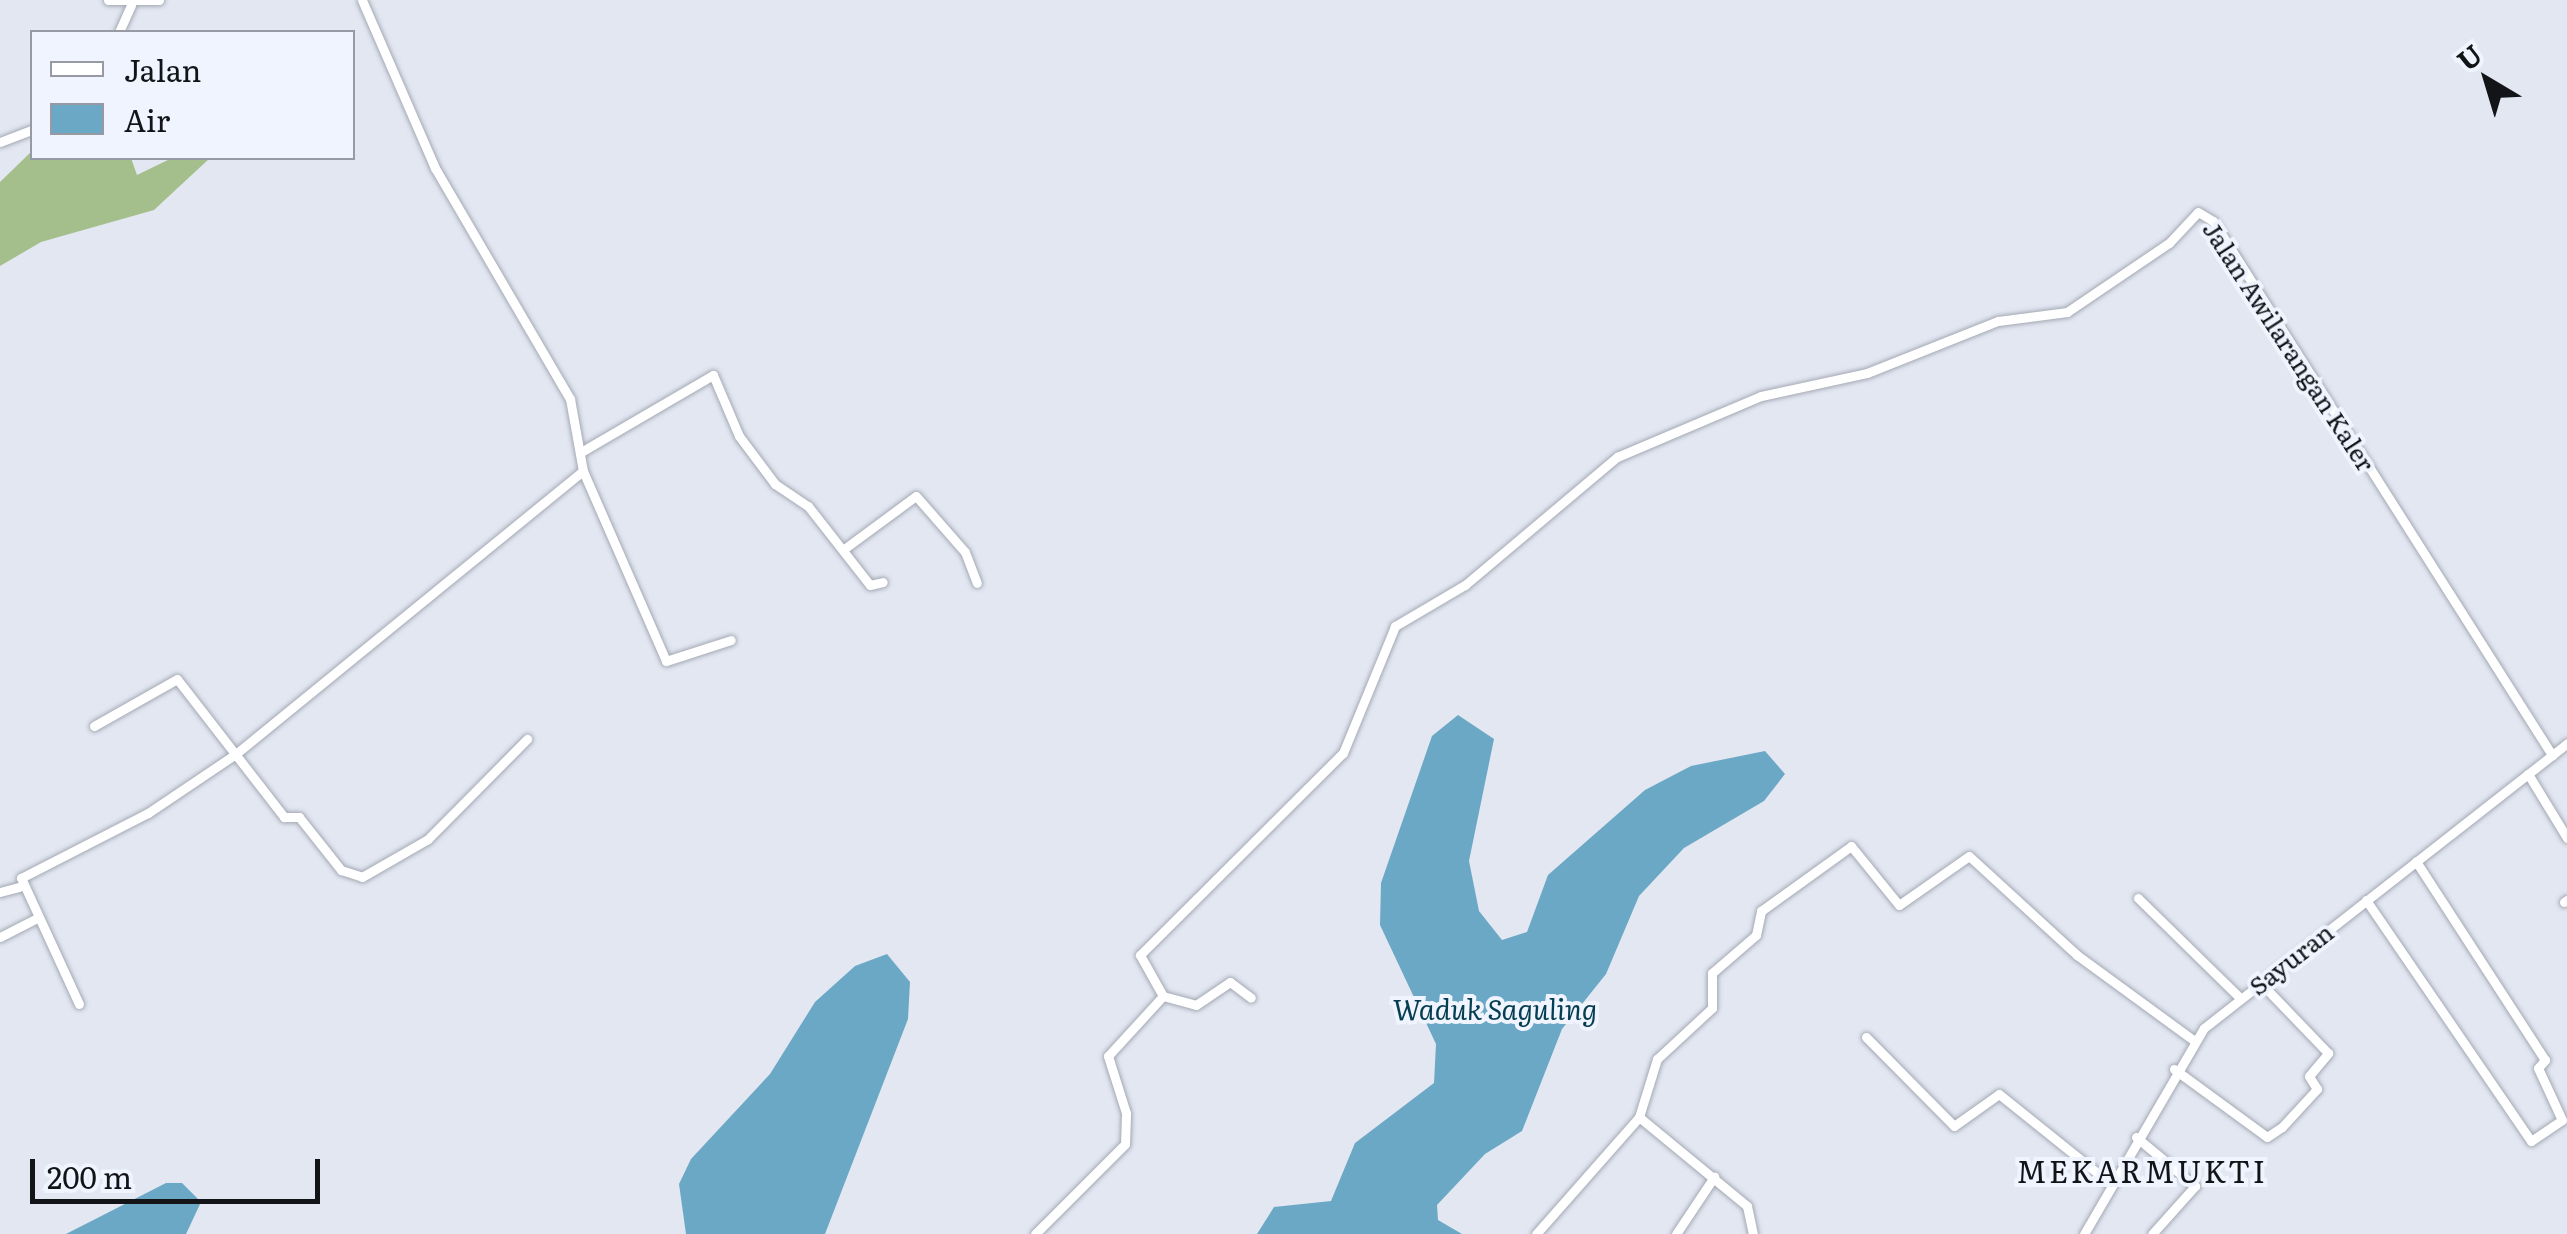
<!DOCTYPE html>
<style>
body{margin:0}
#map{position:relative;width:2567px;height:1234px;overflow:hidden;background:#e2e7f2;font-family:Literata,serif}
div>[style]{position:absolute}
.forest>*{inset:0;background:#a5bf8c}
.water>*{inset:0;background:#6ba8c5}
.roads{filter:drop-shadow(0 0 2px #a4a9b3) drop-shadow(0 0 2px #a4a9b3)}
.minor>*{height:9px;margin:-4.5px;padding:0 4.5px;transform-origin:4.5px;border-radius:4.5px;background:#fff}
span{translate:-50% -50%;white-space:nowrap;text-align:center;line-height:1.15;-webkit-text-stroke:8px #eff4ff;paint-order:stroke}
.street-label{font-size:25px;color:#121418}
.water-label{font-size:28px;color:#053d51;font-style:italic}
.quarter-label{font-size:30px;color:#121418;letter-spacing:2.5px}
.legend{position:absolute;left:30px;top:30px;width:325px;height:130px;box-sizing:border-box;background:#eff4ff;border:2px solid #979aa3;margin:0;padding:12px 18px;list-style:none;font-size:30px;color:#121418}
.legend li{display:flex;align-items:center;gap:20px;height:50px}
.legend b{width:50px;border:2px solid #979aa3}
.north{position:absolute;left:2437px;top:30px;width:100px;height:100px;-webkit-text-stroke:8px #eff4ff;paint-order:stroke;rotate:322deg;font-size:28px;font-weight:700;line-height:40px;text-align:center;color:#121418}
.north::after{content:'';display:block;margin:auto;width:35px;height:45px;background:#121418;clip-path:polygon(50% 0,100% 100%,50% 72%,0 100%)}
.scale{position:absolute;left:30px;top:1159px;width:290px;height:45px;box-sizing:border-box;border:5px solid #121418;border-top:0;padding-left:12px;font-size:30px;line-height:35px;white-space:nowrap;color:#121418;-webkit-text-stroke:8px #eff4ff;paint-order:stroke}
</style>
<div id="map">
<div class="forest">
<div style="clip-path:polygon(32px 151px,131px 158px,137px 175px,172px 158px,210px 158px,154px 210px,41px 242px,0 266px,0 182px)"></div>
</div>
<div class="water">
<div style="clip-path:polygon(1458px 715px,1494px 739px,1469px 861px,1479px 911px,1502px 940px,1527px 932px,1548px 875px,1645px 790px,1691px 766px,1765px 751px,1785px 774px,1764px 801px,1684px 848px,1639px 896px,1606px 974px,1562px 1029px,1522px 1131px,1485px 1154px,1437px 1205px,1438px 1220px,1462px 1234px,1257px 1234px,1274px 1207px,1331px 1201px,1355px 1143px,1434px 1083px,1436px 1044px,1380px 925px,1381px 883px,1432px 736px)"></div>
<div style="clip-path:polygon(887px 954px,910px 982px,908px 1019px,825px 1234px,686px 1234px,679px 1184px,691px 1159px,770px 1074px,815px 1002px,855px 966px)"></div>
<div style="clip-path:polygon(166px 1183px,182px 1183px,201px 1202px,186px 1234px,66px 1234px)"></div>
</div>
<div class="roads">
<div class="minor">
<div style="left:108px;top:0;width:51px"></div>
<div style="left:119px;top:32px;width:30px;rotate:-66deg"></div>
<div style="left:0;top:142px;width:34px;rotate:-21deg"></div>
<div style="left:581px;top:452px;width:153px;rotate:-30.3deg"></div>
<div style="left:713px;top:375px;width:66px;rotate:66.9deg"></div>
<div style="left:739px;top:436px;width:60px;rotate:53.1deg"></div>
<div style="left:775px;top:484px;width:40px;rotate:34deg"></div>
<div style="left:808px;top:506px;width:100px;rotate:51.9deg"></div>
<div style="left:870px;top:585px;width:13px;rotate:-13deg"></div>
<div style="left:583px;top:471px;width:207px;rotate:66.4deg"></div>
<div style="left:666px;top:661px;width:68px;rotate:-17.9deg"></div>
<div style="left:844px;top:549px;width:89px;rotate:-36.4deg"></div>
<div style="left:916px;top:496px;width:74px;rotate:48.8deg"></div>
<div style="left:965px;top:552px;width:33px;rotate:69deg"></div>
<div style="left:94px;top:726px;width:95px;rotate:-29.5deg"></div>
<div style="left:177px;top:679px;width:175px;rotate:52.2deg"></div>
<div style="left:284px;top:817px;width:15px"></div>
<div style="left:299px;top:817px;width:68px;rotate:51.6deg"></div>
<div style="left:341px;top:870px;width:22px;rotate:18deg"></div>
<div style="left:362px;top:877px;width:76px;rotate:-29.9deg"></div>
<div style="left:428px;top:839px;width:141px;rotate:-45.3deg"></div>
<div style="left:2528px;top:774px;width:75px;rotate:58.6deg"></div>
<div style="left:0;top:892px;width:20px;rotate:-15deg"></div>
<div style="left:2138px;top:898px;width:143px;rotate:44.4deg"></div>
<div style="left:2366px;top:900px;width:292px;rotate:55.6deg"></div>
<div style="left:2531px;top:1141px;width:37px;rotate:-34deg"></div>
<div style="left:2562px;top:1120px;width:57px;rotate:-114.8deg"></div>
<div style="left:2538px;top:1068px;width:11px;rotate:-49deg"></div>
<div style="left:2545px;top:1060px;width:237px;rotate:-123deg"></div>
<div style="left:2564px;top:902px;width:4px;rotate:-34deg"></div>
<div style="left:0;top:937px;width:39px;rotate:-27deg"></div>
<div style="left:1163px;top:996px;width:34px;rotate:15deg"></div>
<div style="left:1196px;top:1005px;width:41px;rotate:-34.1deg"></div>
<div style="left:1230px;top:982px;width:26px;rotate:37deg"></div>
<div style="left:79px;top:1004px;width:139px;rotate:-114.7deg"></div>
<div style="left:21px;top:878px;width:143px;rotate:-27.1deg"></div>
<div style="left:148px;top:813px;width:107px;rotate:-34deg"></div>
<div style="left:237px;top:753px;width:446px;rotate:-39.2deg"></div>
<div style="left:583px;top:471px;width:73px;rotate:-100.2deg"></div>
<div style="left:570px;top:399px;width:268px;rotate:-120.3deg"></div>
<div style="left:435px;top:168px;width:183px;rotate:-113.5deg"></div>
<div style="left:1866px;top:1037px;width:125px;rotate:45.3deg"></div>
<div style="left:1954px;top:1126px;width:55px;rotate:-35.4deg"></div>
<div style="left:1999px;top:1094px;width:144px;rotate:38.8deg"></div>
<div style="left:2174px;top:1069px;width:115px;rotate:36.2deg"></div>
<div style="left:2267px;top:1137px;width:18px;rotate:-34deg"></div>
<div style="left:2282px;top:1127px;width:52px;rotate:-47.4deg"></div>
<div style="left:2317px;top:1089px;width:15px;rotate:-122deg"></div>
<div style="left:2309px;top:1076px;width:30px;rotate:-50deg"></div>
<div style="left:2328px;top:1053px;width:98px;rotate:-133.8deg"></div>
<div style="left:1639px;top:1117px;width:61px;rotate:-72.8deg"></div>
<div style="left:1657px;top:1059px;width:75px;rotate:-42.8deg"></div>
<div style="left:1712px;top:1008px;width:35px;rotate:-90deg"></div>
<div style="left:1712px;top:973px;width:58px;rotate:-40.8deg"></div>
<div style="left:1756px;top:935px;width:25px;rotate:-78deg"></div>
<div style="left:1761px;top:911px;width:111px;rotate:-35.8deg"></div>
<div style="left:1851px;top:846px;width:76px;rotate:50.9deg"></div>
<div style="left:1899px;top:905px;width:85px;rotate:-35deg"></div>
<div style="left:1969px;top:856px;width:147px;rotate:42.5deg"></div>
<div style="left:2077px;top:955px;width:144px;rotate:36.2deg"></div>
<div style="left:2136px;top:1137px;width:77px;rotate:39.7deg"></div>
<div style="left:2195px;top:1186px;width:64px;rotate:131.9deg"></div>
<div style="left:1035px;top:1234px;width:127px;rotate:-45deg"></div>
<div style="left:1125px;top:1144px;width:31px;rotate:-88deg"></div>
<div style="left:1126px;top:1113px;width:60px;rotate:-107.5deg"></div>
<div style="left:1108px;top:1056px;width:81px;rotate:-47.5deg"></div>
<div style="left:1163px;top:996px;width:47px;rotate:-119.3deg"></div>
<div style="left:1140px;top:955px;width:286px;rotate:-44.9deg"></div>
<div style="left:1343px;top:753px;width:137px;rotate:-67.7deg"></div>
<div style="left:1395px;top:626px;width:81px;rotate:-30.4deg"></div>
<div style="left:1465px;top:585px;width:199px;rotate:-40.1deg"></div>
<div style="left:1617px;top:457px;width:156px;rotate:-23deg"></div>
<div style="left:1761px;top:396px;width:108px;rotate:-12.2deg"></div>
<div style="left:1867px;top:373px;width:141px;rotate:-21.7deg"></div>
<div style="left:1998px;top:321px;width:70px;rotate:-7.4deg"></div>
<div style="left:2067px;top:312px;width:123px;rotate:-34.1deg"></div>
<div style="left:2169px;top:243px;width:42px;rotate:-46.9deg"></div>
<div style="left:2198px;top:212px;width:17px;rotate:31deg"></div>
<div style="left:2213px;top:221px;width:633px;rotate:57.59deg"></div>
<div style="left:1536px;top:1234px;width:156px;rotate:-48.6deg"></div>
<div style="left:1639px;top:1117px;width:140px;rotate:39.5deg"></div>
<div style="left:1747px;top:1206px;width:29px;rotate:78deg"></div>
<div style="left:1676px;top:1234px;width:69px;rotate:-56.3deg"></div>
<div style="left:2084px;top:1234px;width:238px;rotate:-59.8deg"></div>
<div style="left:2204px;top:1028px;width:462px;rotate:-38.1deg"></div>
</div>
</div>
<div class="street-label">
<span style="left:2289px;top:346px;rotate:57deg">Jalan Awilarangan Kaler</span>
<span style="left:2291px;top:959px;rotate:-38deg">Sayuran</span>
</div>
<div class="water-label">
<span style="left:1495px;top:1008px">Waduk Saguling</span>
</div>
<div class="quarter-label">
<span style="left:2142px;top:1170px">MEKARMUKTI</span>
</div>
<ul class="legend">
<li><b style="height:12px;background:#fff"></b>Jalan</li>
<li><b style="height:28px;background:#6ba8c5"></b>Air</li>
</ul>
<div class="north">U</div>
<div class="scale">200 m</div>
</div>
